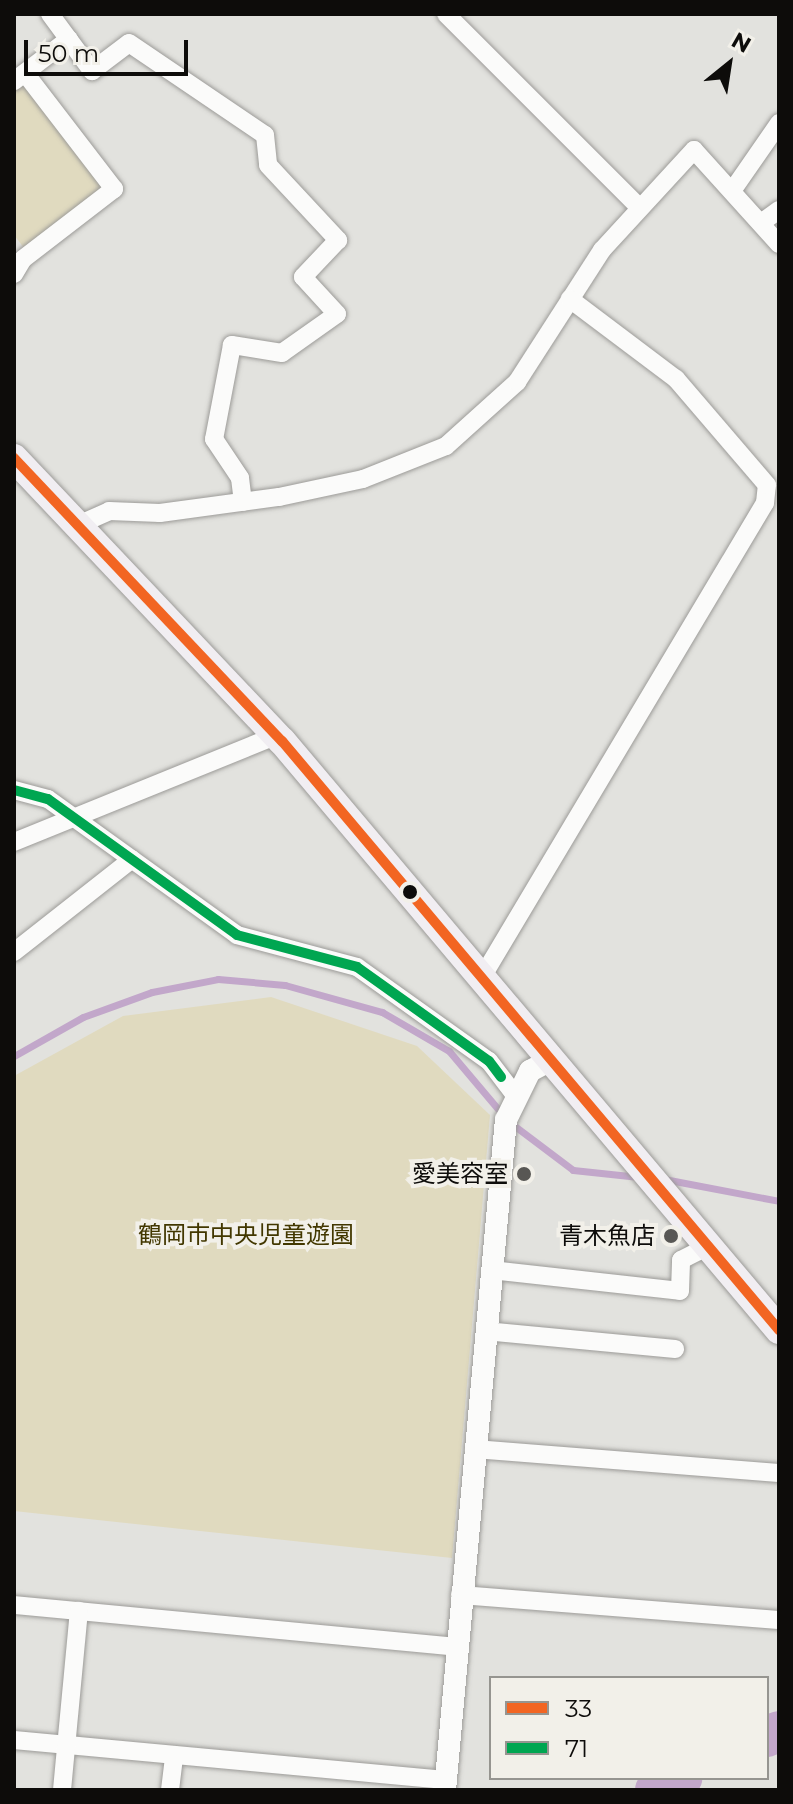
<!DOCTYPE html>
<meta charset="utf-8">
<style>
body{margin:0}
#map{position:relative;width:793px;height:1804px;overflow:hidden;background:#e2e2de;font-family:Montserrat,"Noto Sans JP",sans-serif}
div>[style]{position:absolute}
.green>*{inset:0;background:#e0dabf}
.stream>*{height:7px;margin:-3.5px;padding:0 3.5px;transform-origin:3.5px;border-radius:3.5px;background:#c2a7ca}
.river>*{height:40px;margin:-20px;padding:0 20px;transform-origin:20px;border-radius:20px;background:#c2a7ca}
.roads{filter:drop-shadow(0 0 2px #9c9b98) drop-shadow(0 0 2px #9c9b98)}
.minor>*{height:18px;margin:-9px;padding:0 9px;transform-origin:9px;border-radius:9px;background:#fbfbfa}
.tertiary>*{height:22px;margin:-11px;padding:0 11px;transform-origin:11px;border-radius:11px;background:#fbfbfa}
.primary>*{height:28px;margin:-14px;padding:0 14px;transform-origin:14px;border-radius:14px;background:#f1eef2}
.bus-1>*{height:10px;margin:-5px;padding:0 5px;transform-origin:5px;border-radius:5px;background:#f26522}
.bus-2>*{height:10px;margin:-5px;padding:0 5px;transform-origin:5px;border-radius:5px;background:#00a651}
.dots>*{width:22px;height:22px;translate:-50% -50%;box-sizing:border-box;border:4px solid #f2f0e9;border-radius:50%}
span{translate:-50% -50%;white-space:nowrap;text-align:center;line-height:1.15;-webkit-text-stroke:8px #f2f0e9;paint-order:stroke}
.poi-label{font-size:24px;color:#0d0c0a}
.right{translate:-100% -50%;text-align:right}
.park-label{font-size:24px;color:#423700}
.frame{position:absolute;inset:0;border:16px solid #0d0c0a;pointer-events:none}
.legend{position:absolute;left:489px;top:1676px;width:280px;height:104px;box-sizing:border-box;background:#f2f0e9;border:2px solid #969590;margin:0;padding:10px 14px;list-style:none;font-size:24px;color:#0d0c0a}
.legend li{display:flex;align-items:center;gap:16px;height:40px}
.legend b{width:40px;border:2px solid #969590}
.north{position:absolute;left:689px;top:24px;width:80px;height:80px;-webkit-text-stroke:6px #f2f0e9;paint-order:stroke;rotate:30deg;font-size:22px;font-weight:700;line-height:32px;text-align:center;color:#0d0c0a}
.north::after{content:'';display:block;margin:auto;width:28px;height:36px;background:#0d0c0a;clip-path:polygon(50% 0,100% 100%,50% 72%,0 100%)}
.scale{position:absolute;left:24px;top:40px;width:164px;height:36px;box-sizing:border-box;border:4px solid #0d0c0a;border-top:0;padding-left:10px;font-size:24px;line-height:28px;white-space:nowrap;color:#0d0c0a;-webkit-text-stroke:6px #f2f0e9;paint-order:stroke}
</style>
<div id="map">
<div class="green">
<div style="clip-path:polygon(22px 81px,106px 188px,24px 248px,14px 235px,14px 87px)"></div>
<div style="clip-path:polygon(271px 997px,417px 1046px,490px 1115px,452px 1558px,14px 1511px,14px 1076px,123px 1016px)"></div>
</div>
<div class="stream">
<div style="left:14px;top:1056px;width:79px;rotate:-29.5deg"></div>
<div style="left:83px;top:1017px;width:73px;rotate:-19.9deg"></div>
<div style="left:152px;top:992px;width:67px;rotate:-11.1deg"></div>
<div style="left:218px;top:979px;width:67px;rotate:5.1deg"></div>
<div style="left:285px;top:985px;width:101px;rotate:15.6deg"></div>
<div style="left:382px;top:1012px;width:78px;rotate:30.2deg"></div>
<div style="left:449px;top:1051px;width:84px;rotate:49.8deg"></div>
<div style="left:512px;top:1124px;width:76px;rotate:37deg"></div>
<div style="left:573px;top:1170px;width:66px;rotate:6.1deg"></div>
<div style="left:664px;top:1179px;width:117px;rotate:10.8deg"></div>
</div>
<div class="river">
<div style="left:767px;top:1737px;width:13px;rotate:-27deg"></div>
<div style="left:655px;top:1790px;width:30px;rotate:-24deg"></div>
</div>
<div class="roads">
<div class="minor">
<div style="left:50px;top:14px;width:71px;rotate:53.6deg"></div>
<div style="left:92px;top:71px;width:46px;rotate:-37.1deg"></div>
<div style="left:129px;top:43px;width:164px;rotate:34.1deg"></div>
<div style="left:265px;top:135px;width:30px;rotate:84deg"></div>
<div style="left:268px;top:165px;width:103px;rotate:47deg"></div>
<div style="left:338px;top:240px;width:51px;rotate:133.4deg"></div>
<div style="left:303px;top:277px;width:50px;rotate:47.4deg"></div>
<div style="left:337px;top:314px;width:67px;rotate:144.7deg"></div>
<div style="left:282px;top:353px;width:51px;rotate:-170.9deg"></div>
<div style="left:232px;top:345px;width:96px;rotate:100.8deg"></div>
<div style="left:214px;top:439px;width:47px;rotate:56.3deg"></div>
<div style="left:240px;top:478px;width:24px;rotate:83deg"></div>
<div style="left:446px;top:14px;width:274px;rotate:45deg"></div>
<div style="left:14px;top:81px;width:69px;rotate:-37.4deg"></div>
<div style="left:732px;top:191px;width:83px;rotate:-55.3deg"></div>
<div style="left:761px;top:223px;width:22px;rotate:-36deg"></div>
<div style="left:14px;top:274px;width:17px;rotate:-59deg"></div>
<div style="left:23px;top:259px;width:115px;rotate:-37.6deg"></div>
<div style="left:114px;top:189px;width:146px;rotate:-127.5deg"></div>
<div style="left:78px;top:525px;width:34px;rotate:-24deg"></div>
<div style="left:109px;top:511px;width:51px;rotate:2.2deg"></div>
<div style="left:160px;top:513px;width:120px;rotate:-7.7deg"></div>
<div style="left:279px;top:497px;width:86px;rotate:-12.1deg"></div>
<div style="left:363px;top:479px;width:89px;rotate:-21.7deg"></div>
<div style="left:446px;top:446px;width:96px;rotate:-42deg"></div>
<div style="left:517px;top:382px;width:157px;rotate:-57.2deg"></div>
<div style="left:602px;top:250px;width:136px;rotate:-47.4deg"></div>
<div style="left:694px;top:150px;width:127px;rotate:47.9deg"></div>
<div style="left:14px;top:790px;width:35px;rotate:15deg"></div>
<div style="left:48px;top:799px;width:233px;rotate:35.7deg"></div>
<div style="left:237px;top:935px;width:124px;rotate:14.9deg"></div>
<div style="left:357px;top:967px;width:162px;rotate:35.5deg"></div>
<div style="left:489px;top:1061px;width:43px;rotate:52.6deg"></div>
<div style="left:14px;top:842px;width:284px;rotate:-22.1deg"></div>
<div style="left:14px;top:952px;width:150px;rotate:-38.2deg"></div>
<div style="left:481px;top:979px;width:554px;rotate:-59.18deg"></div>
<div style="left:765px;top:503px;width:18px;rotate:-84deg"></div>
<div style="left:767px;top:485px;width:140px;rotate:-130.6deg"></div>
<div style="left:676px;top:379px;width:133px;rotate:-143deg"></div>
<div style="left:491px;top:1270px;width:190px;rotate:6.3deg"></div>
<div style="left:680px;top:1291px;width:31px;rotate:-88deg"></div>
<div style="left:681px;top:1260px;width:31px;rotate:-27deg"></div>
<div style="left:485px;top:1331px;width:191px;rotate:5.4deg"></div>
<div style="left:474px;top:1449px;width:306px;rotate:4.5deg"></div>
<div style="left:460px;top:1595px;width:320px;rotate:4.5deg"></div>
<div style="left:14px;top:1605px;width:444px;rotate:5.4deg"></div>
<div style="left:14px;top:1740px;width:433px;rotate:5.3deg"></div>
<div style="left:62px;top:1790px;width:180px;rotate:-84.6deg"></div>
<div style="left:170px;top:1790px;width:35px;rotate:-83deg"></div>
</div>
<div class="tertiary">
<div style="left:445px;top:1790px;width:673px;rotate:-84.8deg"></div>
<div style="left:506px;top:1120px;width:55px;rotate:-63.9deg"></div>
<div style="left:530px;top:1071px;width:26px;rotate:-28deg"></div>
</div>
<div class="primary">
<div style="left:14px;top:458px;width:390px;rotate:46.6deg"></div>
<div style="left:282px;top:741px;width:771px;rotate:49.84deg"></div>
</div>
</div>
<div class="bus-1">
<div style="left:14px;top:458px;width:390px;rotate:46.6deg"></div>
<div style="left:282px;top:741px;width:771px;rotate:49.84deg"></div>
</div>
<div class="bus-2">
<div style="left:14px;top:790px;width:35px;rotate:15deg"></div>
<div style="left:48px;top:799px;width:233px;rotate:35.7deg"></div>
<div style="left:237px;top:935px;width:124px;rotate:14.9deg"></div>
<div style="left:357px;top:967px;width:162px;rotate:35.5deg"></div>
<div style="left:489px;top:1061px;width:20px;rotate:53deg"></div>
</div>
<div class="dots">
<div style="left:410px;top:892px;background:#0d0c0a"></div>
<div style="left:524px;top:1174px;background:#585754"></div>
<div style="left:671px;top:1236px;background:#585754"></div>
</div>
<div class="poi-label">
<span class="right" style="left:508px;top:1174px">愛美容室</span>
<span class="right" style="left:655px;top:1236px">青木魚店</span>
</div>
<div class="park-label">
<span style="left:246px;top:1235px">鶴岡市中央児童遊園</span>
</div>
<div class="frame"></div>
<ul class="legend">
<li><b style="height:10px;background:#f26522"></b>33</li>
<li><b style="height:10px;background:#00a651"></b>71</li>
</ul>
<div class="north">N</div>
<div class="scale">50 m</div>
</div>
